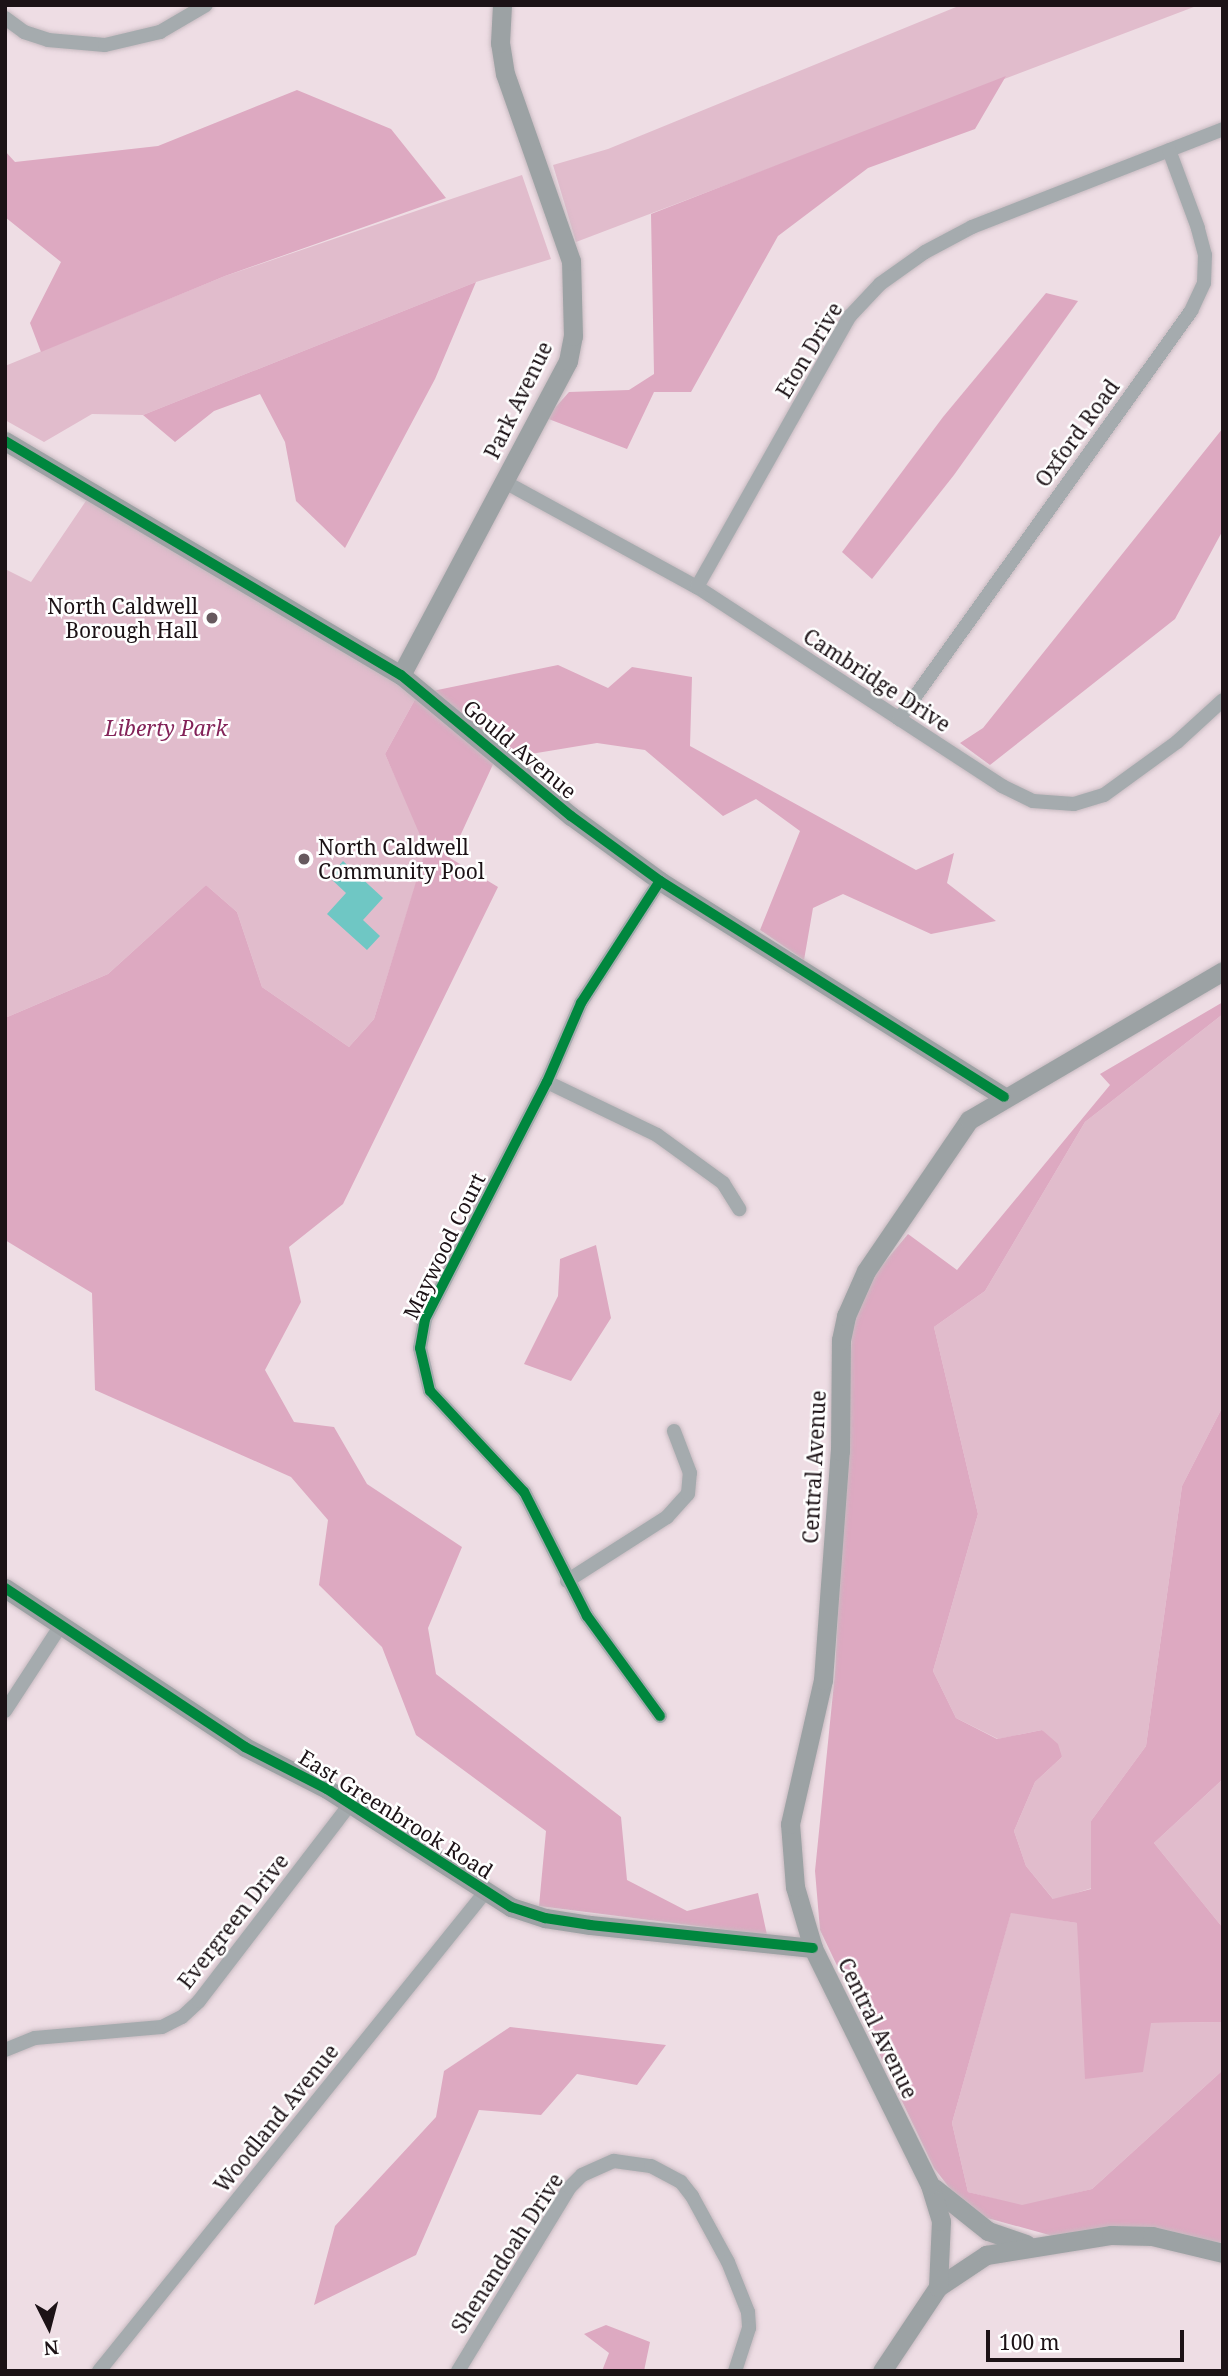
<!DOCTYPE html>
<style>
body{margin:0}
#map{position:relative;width:1228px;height:2376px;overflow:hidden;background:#eedde4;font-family:"Noto Serif",serif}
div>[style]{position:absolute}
.green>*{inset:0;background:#e1bccc}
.forest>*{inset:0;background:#dda9c1}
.water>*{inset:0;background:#6fc7c4}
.roads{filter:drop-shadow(0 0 2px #c7bac0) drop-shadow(0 0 2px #c7bac0)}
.street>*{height:14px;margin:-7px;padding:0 7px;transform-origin:7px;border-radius:7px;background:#a5abae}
.secondary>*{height:19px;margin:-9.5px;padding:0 9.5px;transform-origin:9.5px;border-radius:9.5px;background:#9ca2a4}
.cycleway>*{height:10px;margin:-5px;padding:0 5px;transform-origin:5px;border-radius:5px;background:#00873e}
.dots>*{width:19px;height:19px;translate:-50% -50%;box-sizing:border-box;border:4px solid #fff;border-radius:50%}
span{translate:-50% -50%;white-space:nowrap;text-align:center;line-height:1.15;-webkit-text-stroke:5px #fff;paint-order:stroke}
.street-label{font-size:21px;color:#1c1216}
.poi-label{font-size:21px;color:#1c1216}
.right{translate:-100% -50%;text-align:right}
.left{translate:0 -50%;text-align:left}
.park-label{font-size:21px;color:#832359;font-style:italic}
.frame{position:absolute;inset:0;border:7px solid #1c1216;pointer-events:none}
.north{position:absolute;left:14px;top:2292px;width:70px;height:70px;-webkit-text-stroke:5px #fff;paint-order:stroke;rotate:174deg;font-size:19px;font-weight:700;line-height:28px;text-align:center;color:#1c1216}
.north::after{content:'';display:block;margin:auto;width:24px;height:32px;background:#1c1216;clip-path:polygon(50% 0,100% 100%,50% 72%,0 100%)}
.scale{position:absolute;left:986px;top:2330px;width:198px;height:32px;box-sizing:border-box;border:4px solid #1c1216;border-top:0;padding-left:9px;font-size:21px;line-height:24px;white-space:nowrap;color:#1c1216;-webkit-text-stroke:5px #fff;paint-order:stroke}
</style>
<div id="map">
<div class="green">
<div style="clip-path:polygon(961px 5px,1199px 5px,576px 242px,553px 165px,608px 149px)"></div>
<div style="clip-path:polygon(522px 175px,551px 259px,476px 282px,143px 415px,92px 414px,44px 442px,5px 420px,5px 366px,225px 276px)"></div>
<div style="clip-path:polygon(92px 492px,418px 694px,385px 754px,427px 848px,374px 1019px,349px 1047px,262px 987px,237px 912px,206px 885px,108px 974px,5px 1018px,5px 569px,31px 582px)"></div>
<div style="clip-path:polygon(1223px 1014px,1223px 1406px,1182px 1486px,1146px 1746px,1091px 1821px,1092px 1888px,1054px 1900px,1026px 1866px,1014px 1831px,1035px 1782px,1062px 1757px,1042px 1730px,998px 1739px,956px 1718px,933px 1671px,978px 1514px,934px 1327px,985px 1291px,1085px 1122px)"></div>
<div style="clip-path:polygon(1223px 1779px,1223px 1928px,1154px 1843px)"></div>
<div style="clip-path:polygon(1011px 1912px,1077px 1923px,1151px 2023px,1223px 2022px,1223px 2070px,1092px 2189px,1022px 2206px,968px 2192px,952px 2123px)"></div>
</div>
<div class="forest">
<div style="clip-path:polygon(1006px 76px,975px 129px,868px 168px,778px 236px,691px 392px,654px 392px,627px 449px,546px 418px,569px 392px,629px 390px,654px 374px,651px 214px)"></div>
<div style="clip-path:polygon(297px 90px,391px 129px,446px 198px,225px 276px,41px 352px,30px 323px,61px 262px,5px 217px,5px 151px,15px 162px,158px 146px)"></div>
<div style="clip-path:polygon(476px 282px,435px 379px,345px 548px,296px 501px,285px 442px,260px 394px,214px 411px,175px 442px,143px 415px)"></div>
<div style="clip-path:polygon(1046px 293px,1078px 301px,954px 475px,872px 579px,842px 552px,943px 417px)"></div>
<div style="clip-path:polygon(1223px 428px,1223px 530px,1175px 619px,990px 765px,960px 743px,983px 728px)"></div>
<div style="clip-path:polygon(558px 665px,608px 688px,632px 667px,692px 677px,690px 746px,916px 870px,954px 853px,947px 883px,996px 921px,931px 934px,843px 894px,813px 908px,804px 960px,760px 930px,800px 831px,756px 799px,723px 816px,645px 750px,597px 743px,495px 760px,450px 858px,498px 887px,343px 1204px,289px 1247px,301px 1302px,265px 1370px,294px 1422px,334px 1427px,367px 1484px,462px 1547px,428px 1628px,436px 1674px,621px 1817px,627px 1880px,687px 1911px,758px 1893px,767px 1935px,539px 1906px,546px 1831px,416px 1735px,382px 1647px,319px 1585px,328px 1520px,291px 1477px,95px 1390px,92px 1293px,5px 1240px,5px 1018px,108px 974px,206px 885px,237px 912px,262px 987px,349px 1047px,374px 1019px,426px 849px,385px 754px,418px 694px)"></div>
<div style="clip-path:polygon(1223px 1002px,1223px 1014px,1085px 1122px,985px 1291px,934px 1327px,978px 1514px,933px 1671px,956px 1718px,997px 1739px,1042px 1730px,1058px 1744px,1062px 1757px,1035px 1782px,1014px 1831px,1026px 1866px,1053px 1899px,1091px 1889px,1091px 1821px,1146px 1746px,1182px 1486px,1223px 1406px,1223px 1779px,1154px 1843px,1223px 1928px,1223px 2022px,1151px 2023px,1143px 2072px,1085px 2079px,1077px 1923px,1011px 1913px,952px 2123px,968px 2192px,1022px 2205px,1092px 2189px,1223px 2070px,1223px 2243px,1142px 2231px,1053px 2236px,969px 2213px,934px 2168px,820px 1930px,815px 1871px,835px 1673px,852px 1333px,865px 1286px,908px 1234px,957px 1270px,1110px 1085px,1100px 1074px)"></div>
<div style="clip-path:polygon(596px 1245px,611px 1318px,571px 1381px,524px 1364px,558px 1296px,560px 1259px)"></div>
<div style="clip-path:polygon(510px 2027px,666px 2045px,637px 2085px,577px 2074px,541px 2115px,479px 2110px,416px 2255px,314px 2305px,335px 2226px,436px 2117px,444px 2071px)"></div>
<div style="clip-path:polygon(606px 2325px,650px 2342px,644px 2371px,602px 2371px,609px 2353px,584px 2334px)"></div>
</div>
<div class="water">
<div style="clip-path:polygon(343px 861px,383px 898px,363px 920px,380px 936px,367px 950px,327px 914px,346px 893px,329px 877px)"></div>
</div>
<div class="roads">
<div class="street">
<div style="left:5px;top:18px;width:24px;rotate:36deg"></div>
<div style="left:24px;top:32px;width:25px;rotate:18deg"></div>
<div style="left:48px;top:40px;width:57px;rotate:5deg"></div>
<div style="left:105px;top:45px;width:57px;rotate:-13.3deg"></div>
<div style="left:160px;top:32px;width:53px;rotate:-30.4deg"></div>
<div style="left:503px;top:481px;width:221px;rotate:28.7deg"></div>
<div style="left:697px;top:587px;width:364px;rotate:33.1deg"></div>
<div style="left:1002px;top:786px;width:34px;rotate:26deg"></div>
<div style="left:1033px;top:801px;width:41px;rotate:4.2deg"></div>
<div style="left:1074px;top:804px;width:31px;rotate:-17deg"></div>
<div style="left:1104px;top:795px;width:90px;rotate:-36deg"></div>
<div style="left:1177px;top:742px;width:62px;rotate:-42.4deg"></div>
<div style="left:697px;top:587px;width:311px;rotate:-60.6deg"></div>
<div style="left:850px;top:316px;width:44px;rotate:-46.8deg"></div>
<div style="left:880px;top:284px;width:55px;rotate:-35.4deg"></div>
<div style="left:925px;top:252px;width:53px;rotate:-28deg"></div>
<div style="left:972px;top:227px;width:269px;rotate:-21.3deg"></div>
<div style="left:899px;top:719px;width:502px;rotate:-54.41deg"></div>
<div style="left:1191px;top:311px;width:31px;rotate:-65deg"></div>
<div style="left:1204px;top:283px;width:28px;rotate:-88deg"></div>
<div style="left:1205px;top:255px;width:28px;rotate:-105deg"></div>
<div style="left:1198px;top:228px;width:83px;rotate:-110.4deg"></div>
<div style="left:547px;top:1082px;width:122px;rotate:25.7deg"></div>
<div style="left:657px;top:1135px;width:82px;rotate:36deg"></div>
<div style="left:723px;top:1183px;width:31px;rotate:58deg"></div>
<div style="left:567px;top:1581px;width:119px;rotate:-32.6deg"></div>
<div style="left:667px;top:1517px;width:31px;rotate:-48deg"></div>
<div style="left:688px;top:1494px;width:21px;rotate:-85deg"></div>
<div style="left:690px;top:1473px;width:45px;rotate:-110.9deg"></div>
<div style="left:5px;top:1711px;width:103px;rotate:-56.9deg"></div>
<div style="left:660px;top:1716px;width:124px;rotate:-126.1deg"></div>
<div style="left:587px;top:1616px;width:139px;rotate:-116.9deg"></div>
<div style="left:524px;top:1492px;width:138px;rotate:-132.9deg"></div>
<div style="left:430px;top:1391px;width:44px;rotate:-103.1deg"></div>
<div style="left:420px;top:1348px;width:29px;rotate:-80deg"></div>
<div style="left:425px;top:1319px;width:267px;rotate:-62.8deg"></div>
<div style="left:547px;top:1082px;width:86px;rotate:-66.7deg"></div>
<div style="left:581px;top:1003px;width:145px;rotate:-57.1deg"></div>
<div style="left:5px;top:2050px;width:32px;rotate:-22deg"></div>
<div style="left:35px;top:2038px;width:127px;rotate:-5deg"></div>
<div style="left:162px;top:2027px;width:22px;rotate:-27deg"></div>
<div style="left:182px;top:2017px;width:23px;rotate:-43deg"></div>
<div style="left:199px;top:2001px;width:248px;rotate:-52.5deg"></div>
<div style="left:99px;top:2371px;width:617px;rotate:-51.12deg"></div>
<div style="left:458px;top:2371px;width:215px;rotate:-58.7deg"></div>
<div style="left:570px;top:2187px;width:17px;rotate:-45deg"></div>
<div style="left:582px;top:2175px;width:35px;rotate:-24deg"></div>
<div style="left:614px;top:2161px;width:37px;rotate:8deg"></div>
<div style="left:651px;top:2166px;width:34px;rotate:28deg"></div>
<div style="left:681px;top:2182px;width:18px;rotate:52deg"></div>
<div style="left:692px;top:2196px;width:75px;rotate:61.4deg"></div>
<div style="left:728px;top:2262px;width:54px;rotate:68.2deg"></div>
<div style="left:748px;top:2312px;width:16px;rotate:86deg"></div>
<div style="left:749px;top:2328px;width:45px;rotate:108deg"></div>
</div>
<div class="secondary">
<div style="left:5px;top:441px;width:460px;rotate:30.6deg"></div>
<div style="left:401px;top:675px;width:221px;rotate:39.7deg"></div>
<div style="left:571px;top:816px;width:110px;rotate:36.1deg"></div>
<div style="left:660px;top:881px;width:406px;rotate:32.1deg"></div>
<div style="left:401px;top:675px;width:356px;rotate:-62deg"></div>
<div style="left:568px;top:361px;width:25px;rotate:-79deg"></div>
<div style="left:573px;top:336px;width:75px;rotate:-91.5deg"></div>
<div style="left:571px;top:261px;width:198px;rotate:-109.4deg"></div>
<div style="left:505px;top:74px;width:31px;rotate:-99deg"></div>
<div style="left:500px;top:43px;width:38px;rotate:-87deg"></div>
<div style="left:5px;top:1588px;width:288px;rotate:33.5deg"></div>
<div style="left:245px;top:1747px;width:92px;rotate:27.1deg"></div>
<div style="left:327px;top:1789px;width:219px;rotate:32.7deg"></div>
<div style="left:511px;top:1907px;width:36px;rotate:18deg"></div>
<div style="left:545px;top:1918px;width:46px;rotate:8.8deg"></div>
<div style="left:590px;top:1925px;width:224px;rotate:5.9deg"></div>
<div style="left:934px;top:2188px;width:69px;rotate:38.5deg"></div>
<div style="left:988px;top:2231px;width:40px;rotate:18.9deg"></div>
<div style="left:938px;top:2287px;width:58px;rotate:-33.7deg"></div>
<div style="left:986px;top:2255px;width:127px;rotate:-9.1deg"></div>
<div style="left:1111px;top:2235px;width:41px;rotate:1.4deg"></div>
<div style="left:1152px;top:2236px;width:73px;rotate:13.5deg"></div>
<div style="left:882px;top:2371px;width:101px;rotate:-56.3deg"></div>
<div style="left:938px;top:2287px;width:66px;rotate:-87.4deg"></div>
<div style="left:941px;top:2221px;width:38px;rotate:-107deg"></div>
<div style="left:930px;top:2185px;width:264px;rotate:-116.3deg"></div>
<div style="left:813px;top:1948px;width:64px;rotate:-106.4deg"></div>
<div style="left:795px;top:1887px;width:63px;rotate:-94.5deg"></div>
<div style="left:790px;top:1824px;width:148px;rotate:-77.1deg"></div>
<div style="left:823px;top:1680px;width:230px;rotate:-85.8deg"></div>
<div style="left:840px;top:1451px;width:111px;rotate:-89.5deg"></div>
<div style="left:841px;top:1340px;width:25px;rotate:-78deg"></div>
<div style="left:846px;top:1316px;width:49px;rotate:-66deg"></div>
<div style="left:866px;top:1271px;width:183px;rotate:-55.7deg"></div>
<div style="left:969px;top:1120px;width:294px;rotate:-30.4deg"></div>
</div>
</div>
<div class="cycleway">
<div style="left:5px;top:441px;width:460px;rotate:30.6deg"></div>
<div style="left:401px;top:675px;width:221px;rotate:39.7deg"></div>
<div style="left:571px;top:816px;width:110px;rotate:36.1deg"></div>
<div style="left:660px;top:881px;width:406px;rotate:32.1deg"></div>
<div style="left:5px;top:1588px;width:288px;rotate:33.5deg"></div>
<div style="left:245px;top:1747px;width:92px;rotate:27.1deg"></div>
<div style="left:327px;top:1789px;width:219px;rotate:32.7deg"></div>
<div style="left:511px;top:1907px;width:36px;rotate:18deg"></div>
<div style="left:545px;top:1918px;width:46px;rotate:8.8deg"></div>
<div style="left:590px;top:1925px;width:224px;rotate:5.9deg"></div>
<div style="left:660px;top:1716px;width:124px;rotate:-126.1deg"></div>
<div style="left:587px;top:1616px;width:139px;rotate:-116.9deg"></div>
<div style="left:524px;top:1492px;width:138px;rotate:-132.9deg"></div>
<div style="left:430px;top:1391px;width:44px;rotate:-103.1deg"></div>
<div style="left:420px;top:1348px;width:29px;rotate:-80deg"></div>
<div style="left:425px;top:1319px;width:267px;rotate:-62.8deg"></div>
<div style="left:547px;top:1082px;width:86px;rotate:-66.7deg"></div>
<div style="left:581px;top:1003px;width:145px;rotate:-57.1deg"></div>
</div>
<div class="dots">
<div style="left:212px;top:618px;background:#66595e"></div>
<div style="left:304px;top:859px;background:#66595e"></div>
</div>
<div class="street-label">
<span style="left:809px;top:350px;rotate:-59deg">Eton Drive</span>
<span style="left:518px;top:400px;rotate:-64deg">Park Avenue</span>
<span style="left:1077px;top:433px;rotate:-54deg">Oxford Road</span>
<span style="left:877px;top:680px;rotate:33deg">Cambridge Drive</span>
<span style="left:520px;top:749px;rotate:40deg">Gould Avenue</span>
<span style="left:444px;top:1246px;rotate:-64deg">Maywood Court</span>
<span style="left:814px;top:1467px;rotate:-87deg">Central Avenue</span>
<span style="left:396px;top:1814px;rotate:32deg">East Greenbrook Road</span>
<span style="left:233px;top:1921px;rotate:-52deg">Evergreen Drive</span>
<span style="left:878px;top:2028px;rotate:64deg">Central Avenue</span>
<span style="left:276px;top:2118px;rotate:-51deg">Woodland Avenue</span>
<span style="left:507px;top:2253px;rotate:-57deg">Shenandoah Drive</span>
</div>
<div class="poi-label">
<span class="right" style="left:198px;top:618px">North Caldwell<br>Borough Hall</span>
<span class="left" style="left:318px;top:859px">North Caldwell<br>Community Pool</span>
</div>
<div class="park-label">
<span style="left:166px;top:728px">Liberty Park</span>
</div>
<div class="frame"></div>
<div class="north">N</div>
<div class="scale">100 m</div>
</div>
